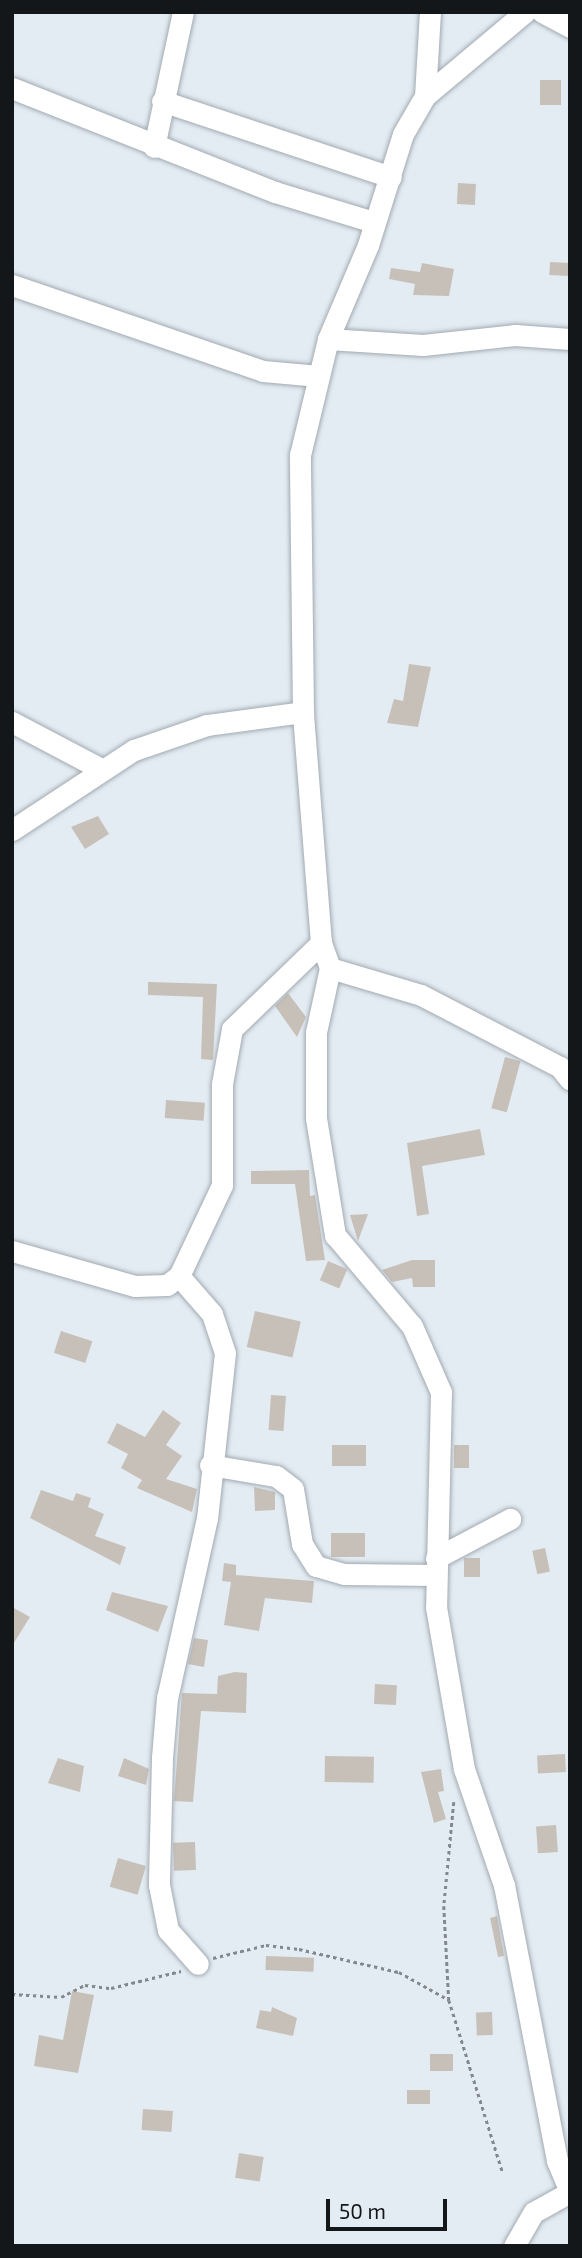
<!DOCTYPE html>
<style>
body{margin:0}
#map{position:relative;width:582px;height:2258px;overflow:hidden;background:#e4ecf3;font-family:"Exo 2",sans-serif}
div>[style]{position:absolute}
.building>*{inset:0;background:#c7c0b9;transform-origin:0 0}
.path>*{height:2.5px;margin-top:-1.25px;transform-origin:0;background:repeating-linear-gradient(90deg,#82888c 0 3.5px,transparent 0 7px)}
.roads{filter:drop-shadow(0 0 2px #a2aab1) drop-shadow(0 0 2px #a2aab1)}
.minor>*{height:21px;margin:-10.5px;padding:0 10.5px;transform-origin:10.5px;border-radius:10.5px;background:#fff}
span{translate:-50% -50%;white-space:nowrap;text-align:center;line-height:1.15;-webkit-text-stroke:5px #e4ecf3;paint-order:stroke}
.frame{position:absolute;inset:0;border:14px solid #141719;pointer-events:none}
.scale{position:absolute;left:326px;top:2199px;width:121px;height:32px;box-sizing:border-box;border:4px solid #141719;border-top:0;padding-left:9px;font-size:21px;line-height:24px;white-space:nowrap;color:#141719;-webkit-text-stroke:5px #e4ecf3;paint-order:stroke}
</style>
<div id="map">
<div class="building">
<div style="left:540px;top:80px;width:21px;height:25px"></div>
<div style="left:458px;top:183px;width:18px;height:21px;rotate:3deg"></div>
<div style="left:550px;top:262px;width:20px;height:13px;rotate:3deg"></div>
<div style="clip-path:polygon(422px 263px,454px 269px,449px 296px,413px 295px,415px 284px,389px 279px,391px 268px,420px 272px)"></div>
<div style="clip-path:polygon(409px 664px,431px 667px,418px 727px,387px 723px,394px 699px,403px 701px)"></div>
<div style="clip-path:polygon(98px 816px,109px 834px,85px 849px,71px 827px)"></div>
<div style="clip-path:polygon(148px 982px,217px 984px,213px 1060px,201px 1059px,203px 997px,148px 995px)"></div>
<div style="clip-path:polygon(288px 993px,306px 1017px,297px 1037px,275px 1006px)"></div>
<div style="left:505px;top:1057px;width:16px;height:53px;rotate:15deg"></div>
<div style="left:166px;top:1100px;width:39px;height:18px;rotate:4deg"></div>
<div style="clip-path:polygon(480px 1129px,485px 1155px,422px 1166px,429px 1214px,417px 1216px,407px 1143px)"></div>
<div style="clip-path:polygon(309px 1170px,310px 1196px,315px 1195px,325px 1260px,306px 1261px,295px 1184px,251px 1184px,251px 1171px)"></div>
<div style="clip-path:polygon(368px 1214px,358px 1241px,350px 1215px)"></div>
<div style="clip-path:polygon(412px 1260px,435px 1260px,435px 1287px,413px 1287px,412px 1278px,392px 1282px,382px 1270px)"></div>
<div style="left:328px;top:1261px;width:21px;height:21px;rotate:23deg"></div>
<div style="left:255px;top:1311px;width:47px;height:37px;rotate:13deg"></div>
<div style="left:61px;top:1331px;width:33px;height:23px;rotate:18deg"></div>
<div style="left:271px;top:1395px;width:15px;height:35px;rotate:4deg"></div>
<div style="clip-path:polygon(163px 1410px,181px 1423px,166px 1445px,182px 1456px,166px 1479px,197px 1489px,192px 1512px,137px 1488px,142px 1480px,121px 1468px,128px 1454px,107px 1443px,117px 1423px,145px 1437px)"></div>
<div style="left:366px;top:1445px;width:21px;height:34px;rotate:90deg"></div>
<div style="left:454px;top:1445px;width:15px;height:23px"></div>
<div style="clip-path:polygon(254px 1487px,275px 1492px,275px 1510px,255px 1511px)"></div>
<div style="clip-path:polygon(41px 1490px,73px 1501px,76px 1493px,91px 1498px,88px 1507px,104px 1514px,95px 1536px,126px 1547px,120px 1565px,30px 1518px)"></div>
<div style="left:331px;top:1533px;width:34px;height:24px"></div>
<div style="left:545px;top:1548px;width:24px;height:13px;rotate:78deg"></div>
<div style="left:464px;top:1558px;width:16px;height:19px"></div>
<div style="clip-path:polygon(224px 1563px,236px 1565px,236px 1575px,314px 1581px,312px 1603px,265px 1598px,259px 1631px,224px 1625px,231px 1582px,222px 1581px)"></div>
<div style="clip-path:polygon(112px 1592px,168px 1606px,158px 1632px,106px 1610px)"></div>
<div style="clip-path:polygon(12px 1607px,30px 1617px,12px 1646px)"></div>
<div style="clip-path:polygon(194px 1638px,208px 1640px,204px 1667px,188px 1664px)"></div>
<div style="clip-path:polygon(235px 1672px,247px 1673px,246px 1713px,201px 1711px,193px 1802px,174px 1801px,182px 1693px,217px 1694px,218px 1676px)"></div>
<div style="left:375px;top:1684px;width:22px;height:20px;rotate:3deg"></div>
<div style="left:565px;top:1754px;width:18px;height:28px;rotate:87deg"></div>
<div style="left:325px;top:1756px;width:49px;height:26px;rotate:1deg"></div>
<div style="clip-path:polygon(58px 1758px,84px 1766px,80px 1792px,48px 1783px)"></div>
<div style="clip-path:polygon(124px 1758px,149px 1769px,146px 1785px,118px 1776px)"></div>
<div style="clip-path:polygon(441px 1769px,444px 1791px,438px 1792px,446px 1819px,434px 1823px,421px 1772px)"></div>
<div style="left:556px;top:1825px;width:27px;height:20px;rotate:86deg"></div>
<div style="left:195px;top:1842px;width:28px;height:22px;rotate:88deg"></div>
<div style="left:118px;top:1858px;width:29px;height:30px;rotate:16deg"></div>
<div style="clip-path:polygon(497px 1916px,504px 1956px,498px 1957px,490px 1918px)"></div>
<div style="left:266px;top:1956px;width:48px;height:14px;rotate:2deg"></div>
<div style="clip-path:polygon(72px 1991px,94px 1995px,78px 2073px,34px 2066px,39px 2035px,63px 2040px)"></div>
<div style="clip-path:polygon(272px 2007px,297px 2018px,293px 2036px,256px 2028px,260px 2010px,271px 2012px)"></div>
<div style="left:492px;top:2012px;width:23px;height:16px;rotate:88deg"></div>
<div style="left:430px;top:2054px;width:23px;height:17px"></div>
<div style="left:407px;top:2090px;width:23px;height:14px"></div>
<div style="left:143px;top:2109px;width:30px;height:21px;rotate:4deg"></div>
<div style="left:239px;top:2153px;width:25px;height:25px;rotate:9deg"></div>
</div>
<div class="path">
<div style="left:454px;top:1802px;width:104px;rotate:95.5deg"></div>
<div style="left:444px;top:1906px;width:94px;rotate:87deg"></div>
<div style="left:449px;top:2000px;width:181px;rotate:72.7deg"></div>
<div style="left:213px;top:1958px;width:55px;rotate:-13.8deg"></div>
<div style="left:266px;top:1945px;width:33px;rotate:7deg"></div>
<div style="left:299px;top:1949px;width:103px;rotate:13deg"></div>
<div style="left:399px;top:1972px;width:57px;rotate:29.2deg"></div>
<div style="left:12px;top:1994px;width:49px;rotate:3.5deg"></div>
<div style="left:61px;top:1997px;width:27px;rotate:-27deg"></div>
<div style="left:85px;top:1985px;width:26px;rotate:7deg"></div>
<div style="left:111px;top:1988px;width:72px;rotate:-13.7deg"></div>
</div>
<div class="roads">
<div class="minor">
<div style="left:542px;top:12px;width:32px;rotate:28deg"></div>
<div style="left:12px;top:88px;width:283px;rotate:21.6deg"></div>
<div style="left:275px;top:192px;width:103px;rotate:16.9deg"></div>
<div style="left:425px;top:96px;width:131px;rotate:-40deg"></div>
<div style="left:162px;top:101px;width:241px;rotate:18.4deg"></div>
<div style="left:154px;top:147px;width:138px;rotate:-77.9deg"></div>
<div style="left:12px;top:285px;width:265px;rotate:18.9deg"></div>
<div style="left:263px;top:371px;width:56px;rotate:5.1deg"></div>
<div style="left:328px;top:339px;width:95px;rotate:3.6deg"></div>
<div style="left:423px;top:345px;width:93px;rotate:-6.2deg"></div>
<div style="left:515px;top:335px;width:55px;rotate:4.2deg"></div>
<div style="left:12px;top:722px;width:101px;rotate:27.8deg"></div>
<div style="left:12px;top:830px;width:146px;rotate:-33.3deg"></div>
<div style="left:134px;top:750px;width:77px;rotate:-18.9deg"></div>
<div style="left:207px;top:725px;width:97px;rotate:-7.7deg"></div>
<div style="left:321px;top:943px;width:27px;rotate:70deg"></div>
<div style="left:330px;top:968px;width:66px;rotate:102.3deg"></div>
<div style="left:316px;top:1032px;width:86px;rotate:90deg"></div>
<div style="left:316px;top:1118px;width:119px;rotate:80.8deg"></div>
<div style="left:335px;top:1235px;width:119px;rotate:49.8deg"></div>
<div style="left:412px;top:1326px;width:72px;rotate:66.3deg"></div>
<div style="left:441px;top:1392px;width:215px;rotate:91.3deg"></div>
<div style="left:436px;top:1607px;width:164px;rotate:80.2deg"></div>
<div style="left:464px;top:1769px;width:123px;rotate:71deg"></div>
<div style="left:504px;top:1885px;width:281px;rotate:79.1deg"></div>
<div style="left:557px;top:2161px;width:33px;rotate:67deg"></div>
<div style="left:330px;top:968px;width:95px;rotate:16.5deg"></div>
<div style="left:421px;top:995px;width:157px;rotate:27.4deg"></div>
<div style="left:560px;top:1067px;width:16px;rotate:52deg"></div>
<div style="left:12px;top:1251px;width:128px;rotate:15.9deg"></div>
<div style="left:135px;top:1286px;width:32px;rotate:-2deg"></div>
<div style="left:167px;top:1285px;width:15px;rotate:-37deg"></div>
<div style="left:179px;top:1276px;width:101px;rotate:-64.7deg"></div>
<div style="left:222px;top:1185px;width:101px;rotate:-90deg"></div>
<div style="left:222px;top:1084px;width:56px;rotate:-79.7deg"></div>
<div style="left:232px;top:1029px;width:124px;rotate:-44deg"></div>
<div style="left:321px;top:943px;width:232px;rotate:-94.5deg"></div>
<div style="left:303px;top:712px;width:257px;rotate:-90.7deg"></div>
<div style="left:300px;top:455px;width:119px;rotate:-76.4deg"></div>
<div style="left:328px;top:339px;width:102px;rotate:-66.9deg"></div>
<div style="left:368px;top:245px;width:116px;rotate:-72.5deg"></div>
<div style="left:403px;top:134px;width:44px;rotate:-59.9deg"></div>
<div style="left:425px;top:96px;width:84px;rotate:-86.6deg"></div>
<div style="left:179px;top:1276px;width:50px;rotate:49deg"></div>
<div style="left:212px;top:1314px;width:41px;rotate:71.6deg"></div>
<div style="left:225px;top:1353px;width:166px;rotate:96.2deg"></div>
<div style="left:207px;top:1518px;width:184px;rotate:102.5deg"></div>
<div style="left:167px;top:1698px;width:60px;rotate:94.8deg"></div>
<div style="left:162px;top:1758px;width:127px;rotate:91.4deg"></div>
<div style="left:159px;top:1885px;width:46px;rotate:78.7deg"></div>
<div style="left:168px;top:1930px;width:45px;rotate:48.6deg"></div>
<div style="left:210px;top:1465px;width:67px;rotate:9.5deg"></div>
<div style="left:276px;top:1476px;width:21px;rotate:37deg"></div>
<div style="left:293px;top:1489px;width:56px;rotate:80.7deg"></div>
<div style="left:302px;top:1544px;width:26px;rotate:58deg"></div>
<div style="left:316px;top:1566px;width:29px;rotate:16deg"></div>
<div style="left:344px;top:1574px;width:92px;rotate:0.6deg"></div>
<div style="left:436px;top:1558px;width:84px;rotate:-27.8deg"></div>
<div style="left:514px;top:2246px;width:39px;rotate:-60deg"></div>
<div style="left:534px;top:2212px;width:41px;rotate:-29.1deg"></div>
</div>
</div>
<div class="frame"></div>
<div class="scale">50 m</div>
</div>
